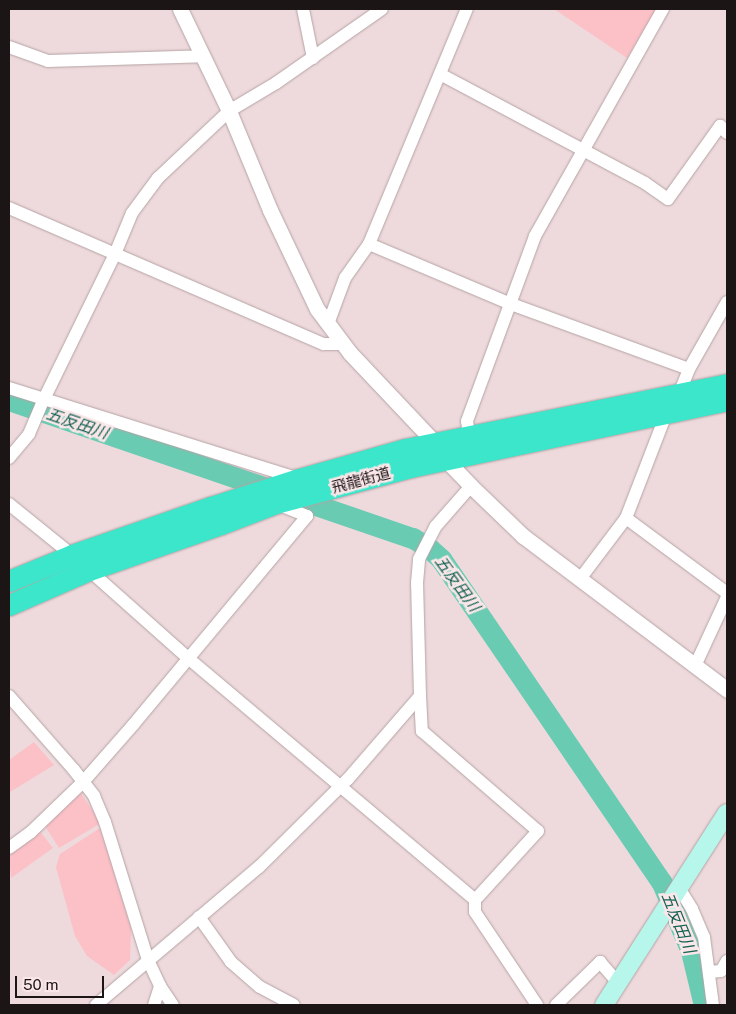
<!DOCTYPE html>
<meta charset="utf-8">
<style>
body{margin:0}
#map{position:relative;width:736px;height:1014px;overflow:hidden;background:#eedadc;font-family:"Public Sans","Noto Sans JP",sans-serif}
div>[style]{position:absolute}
.green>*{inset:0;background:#fcc0c7}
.river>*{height:21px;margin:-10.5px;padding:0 10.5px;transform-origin:10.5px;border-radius:10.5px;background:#6acbb3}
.roads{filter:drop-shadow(0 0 1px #b5a3a5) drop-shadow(0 0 1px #b5a3a5)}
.minor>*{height:12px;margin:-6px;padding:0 6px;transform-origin:6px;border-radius:6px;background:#fff}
.tertiary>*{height:15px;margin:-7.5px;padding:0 7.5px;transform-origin:7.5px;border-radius:7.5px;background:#fff}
.secondary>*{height:18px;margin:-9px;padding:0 9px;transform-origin:9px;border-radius:9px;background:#b6f6eb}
.trunk>*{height:21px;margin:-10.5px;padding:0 10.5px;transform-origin:10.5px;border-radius:10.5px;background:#3ce6ca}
span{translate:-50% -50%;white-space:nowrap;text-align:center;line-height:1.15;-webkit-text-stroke:5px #fbe7e9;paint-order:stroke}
.street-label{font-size:15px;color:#1c1516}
.water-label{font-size:16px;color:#136252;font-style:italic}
.frame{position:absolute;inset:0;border:10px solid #1c1516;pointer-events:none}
.scale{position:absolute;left:15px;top:976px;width:89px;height:22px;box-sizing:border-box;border:2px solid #1c1516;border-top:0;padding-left:6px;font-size:15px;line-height:18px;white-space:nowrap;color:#1c1516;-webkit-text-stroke:4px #fbe7e9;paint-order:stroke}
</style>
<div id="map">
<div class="green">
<div style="clip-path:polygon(554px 9px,656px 9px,627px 58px)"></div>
<div style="clip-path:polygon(34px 742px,54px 765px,10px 792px,9px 760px)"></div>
<div style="clip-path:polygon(80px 792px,101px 823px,59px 848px,43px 823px)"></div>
<div style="clip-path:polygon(100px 828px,131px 928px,130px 960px,114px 975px,87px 956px,75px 936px,56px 867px,60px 854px)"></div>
<div style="clip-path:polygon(39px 830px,53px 848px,11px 878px,9px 855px)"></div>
</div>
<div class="river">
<div style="left:9px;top:400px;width:427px;rotate:18.9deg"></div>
<div style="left:413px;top:538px;width:20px;rotate:33deg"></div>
<div style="left:430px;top:549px;width:15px;rotate:42deg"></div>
<div style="left:441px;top:559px;width:392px;rotate:55.7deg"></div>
<div style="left:662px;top:883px;width:74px;rotate:66.9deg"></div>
<div style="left:691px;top:951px;width:56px;rotate:76.5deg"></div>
</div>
<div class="roads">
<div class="minor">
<div style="left:303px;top:9px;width:50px;rotate:78.5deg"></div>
<div style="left:9px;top:47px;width:41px;rotate:19.7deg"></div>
<div style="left:48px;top:61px;width:155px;rotate:-1.8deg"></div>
<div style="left:440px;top:74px;width:232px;rotate:28deg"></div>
<div style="left:645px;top:183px;width:28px;rotate:35deg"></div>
<div style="left:668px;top:199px;width:90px;rotate:-54.5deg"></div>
<div style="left:720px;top:126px;width:10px;rotate:45deg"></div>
<div style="left:9px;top:208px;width:343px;rotate:23.4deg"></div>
<div style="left:324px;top:344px;width:19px"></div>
<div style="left:369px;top:244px;width:154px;rotate:22.9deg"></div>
<div style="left:511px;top:304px;width:189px;rotate:20.1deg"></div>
<div style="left:328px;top:324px;width:49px;rotate:-69.7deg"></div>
<div style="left:345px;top:278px;width:42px;rotate:-54.8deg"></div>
<div style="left:369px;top:244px;width:255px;rotate:-67.4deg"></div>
<div style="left:9px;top:388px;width:301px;rotate:17.4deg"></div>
<div style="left:679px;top:394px;width:27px;rotate:-68deg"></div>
<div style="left:689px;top:369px;width:77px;rotate:-60.4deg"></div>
<div style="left:469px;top:435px;width:14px;rotate:-98deg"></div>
<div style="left:467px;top:421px;width:197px;rotate:-69.8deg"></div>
<div style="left:535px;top:236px;width:261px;rotate:-60.6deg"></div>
<div style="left:9px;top:458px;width:31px;rotate:-50deg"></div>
<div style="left:29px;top:434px;width:38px;rotate:-67deg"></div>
<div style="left:44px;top:399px;width:161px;rotate:-63.9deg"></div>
<div style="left:115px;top:254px;width:44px;rotate:-67.5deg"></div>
<div style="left:132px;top:213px;width:44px;rotate:-53.4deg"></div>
<div style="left:158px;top:178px;width:98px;rotate:-43.3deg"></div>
<div style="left:229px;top:111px;width:55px;rotate:-30.8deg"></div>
<div style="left:276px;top:83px;width:129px;rotate:-34.9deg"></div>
<div style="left:9px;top:504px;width:81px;rotate:39deg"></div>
<div style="left:626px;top:518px;width:126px;rotate:36.6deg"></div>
<div style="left:89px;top:570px;width:132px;rotate:41.6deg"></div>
<div style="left:188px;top:658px;width:375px;rotate:40.1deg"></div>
<div style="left:475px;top:900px;width:12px;rotate:90deg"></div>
<div style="left:475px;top:912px;width:112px;rotate:56.3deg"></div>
<div style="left:580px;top:579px;width:76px;rotate:-53deg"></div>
<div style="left:626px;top:518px;width:114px;rotate:-68.9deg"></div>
<div style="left:695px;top:666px;width:76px;rotate:-65.1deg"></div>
<div style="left:9px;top:696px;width:98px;rotate:48.7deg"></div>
<div style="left:74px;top:770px;width:33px;rotate:52deg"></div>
<div style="left:94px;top:796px;width:28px;rotate:67deg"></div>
<div style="left:105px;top:822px;width:145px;rotate:72.7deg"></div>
<div style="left:148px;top:960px;width:29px;rotate:65deg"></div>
<div style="left:160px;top:986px;width:23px;rotate:56deg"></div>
<div style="left:420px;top:696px;width:35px;rotate:87deg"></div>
<div style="left:422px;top:731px;width:153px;rotate:40.8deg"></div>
<div style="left:538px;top:831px;width:93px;rotate:132.4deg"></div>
<div style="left:9px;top:848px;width:27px;rotate:-36deg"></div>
<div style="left:31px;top:832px;width:72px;rotate:-43.9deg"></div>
<div style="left:83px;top:782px;width:76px;rotate:-48.7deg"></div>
<div style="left:133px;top:725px;width:272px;rotate:-50.2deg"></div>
<div style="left:307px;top:516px;width:31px;rotate:-158deg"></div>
<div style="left:679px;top:888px;width:25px;rotate:58deg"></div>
<div style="left:692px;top:909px;width:30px;rotate:67deg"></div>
<div style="left:704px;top:937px;width:69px;rotate:82.5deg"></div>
<div style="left:199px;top:917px;width:55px;rotate:54.6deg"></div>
<div style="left:231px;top:962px;width:38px;rotate:41deg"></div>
<div style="left:260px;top:987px;width:38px;rotate:28deg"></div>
<div style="left:709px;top:972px;width:12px;rotate:-5deg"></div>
<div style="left:721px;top:971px;width:12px;rotate:-59deg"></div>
<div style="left:96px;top:1005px;width:214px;rotate:-40.3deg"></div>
<div style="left:259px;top:867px;width:125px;rotate:-44.7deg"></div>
<div style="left:348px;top:779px;width:110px;rotate:-49.1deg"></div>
<div style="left:420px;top:696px;width:113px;rotate:-91.5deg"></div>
<div style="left:417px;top:583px;width:24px;rotate:-85deg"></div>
<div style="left:419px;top:559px;width:37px;rotate:-63deg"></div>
<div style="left:436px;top:526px;width:53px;rotate:-48.8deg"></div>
<div style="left:154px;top:1005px;width:20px;rotate:-72deg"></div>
<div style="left:556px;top:1005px;width:62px;rotate:-44.3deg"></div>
<div style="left:600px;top:962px;width:29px;rotate:49deg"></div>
</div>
<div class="tertiary">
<div style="left:180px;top:9px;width:113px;rotate:64.3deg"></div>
<div style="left:229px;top:111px;width:107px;rotate:67.5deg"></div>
<div style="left:270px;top:210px;width:110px;rotate:64.6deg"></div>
<div style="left:317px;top:309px;width:55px;rotate:53.1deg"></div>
<div style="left:350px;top:353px;width:124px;rotate:46.6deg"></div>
<div style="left:435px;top:443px;width:20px;rotate:57deg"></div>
<div style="left:446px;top:460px;width:36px;rotate:46deg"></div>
<div style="left:471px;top:486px;width:72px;rotate:43.9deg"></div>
<div style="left:523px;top:536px;width:256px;rotate:37deg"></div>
</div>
<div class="secondary">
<div style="left:604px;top:1005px;width:228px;rotate:-57.4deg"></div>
</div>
<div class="trunk">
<div style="left:9px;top:581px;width:68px;rotate:-22.4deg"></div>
<div style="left:72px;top:555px;width:147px;rotate:-19.1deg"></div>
<div style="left:211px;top:507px;width:92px;rotate:-17.7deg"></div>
<div style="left:299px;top:479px;width:111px;rotate:-15.7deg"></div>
<div style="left:406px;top:449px;width:328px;rotate:-11.4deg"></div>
<div style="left:9px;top:605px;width:87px;rotate:-23.6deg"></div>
<div style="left:89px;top:570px;width:140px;rotate:-19.2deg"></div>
<div style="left:221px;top:524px;width:59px;rotate:-20.9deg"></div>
<div style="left:276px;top:503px;width:139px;rotate:-15deg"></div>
<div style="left:410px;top:467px;width:324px;rotate:-11.9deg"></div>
</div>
</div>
<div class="street-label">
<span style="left:361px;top:480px;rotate:-15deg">飛龍街道</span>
</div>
<div class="water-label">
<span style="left:77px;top:424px;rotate:19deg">五反田川</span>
<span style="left:457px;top:584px;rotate:54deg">五反田川</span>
<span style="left:678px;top:923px;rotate:68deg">五反田川</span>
</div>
<div class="frame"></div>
<div class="scale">50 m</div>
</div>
